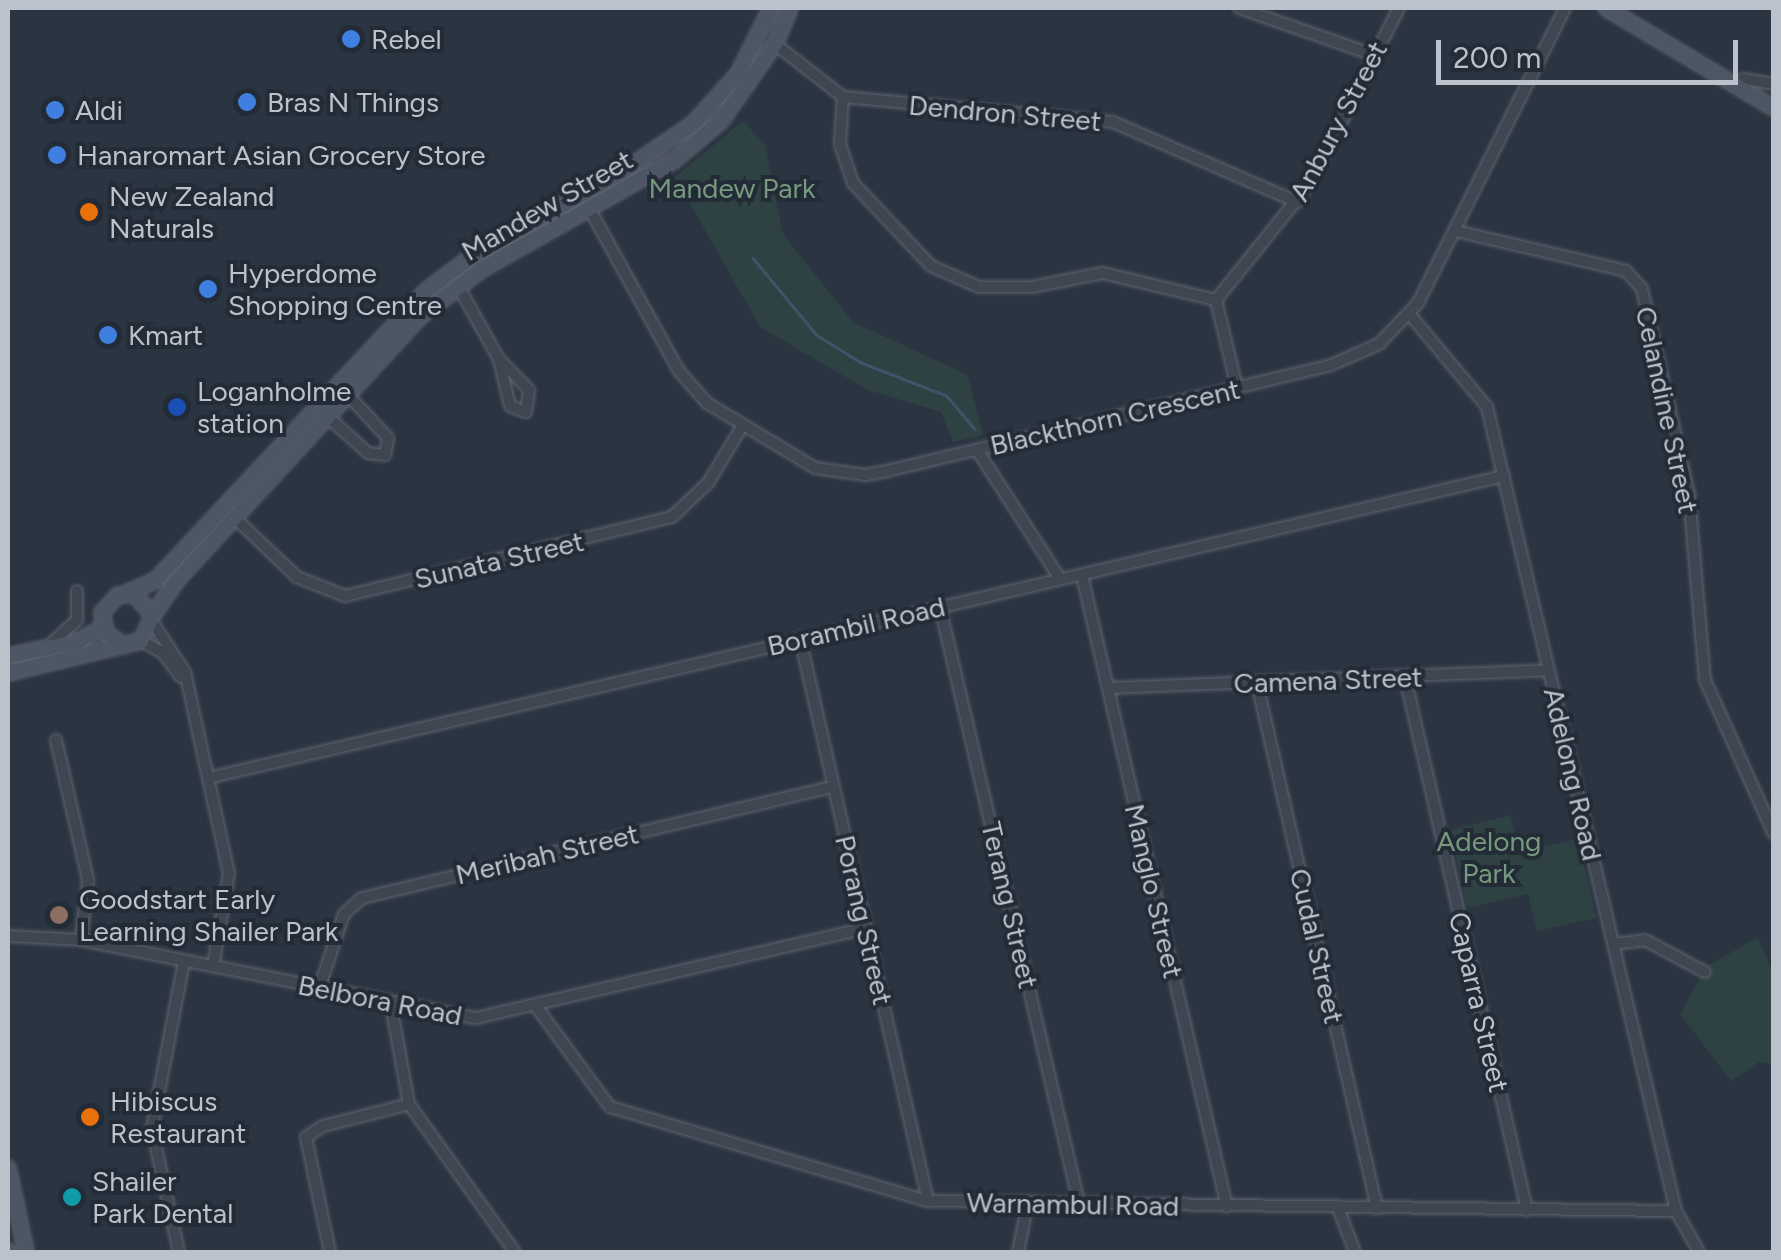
<!DOCTYPE html>
<style>
body{margin:0}
#map{position:relative;width:1781px;height:1260px;overflow:hidden;background:#2b3441;font-family:Figtree,sans-serif}
div>[style]{position:absolute}
.green>*{inset:0;background:#2e4243}
.stream>*{height:2.5px;margin:-1.25px;padding:0 1.25px;transform-origin:1.25px;border-radius:1.25px;background:#435268}
.roads{filter:drop-shadow(0 0 2px #5d646e) drop-shadow(0 0 2px #5d646e)}
.street>*{height:10px;margin:-5px;padding:0 5px;transform-origin:5px;border-radius:5px;background:#3f4651}
.secondary>*{height:14px;margin:-7px;padding:0 7px;transform-origin:7px;border-radius:7px;background:#4d5664}
.dots>*{width:28px;height:28px;translate:-50% -50%;box-sizing:border-box;border:5px solid #232b37;border-radius:50%}
span{translate:-50% -50%;white-space:nowrap;text-align:center;line-height:1.15;-webkit-text-stroke:8px #232b37;paint-order:stroke}
.poi-label{font-size:28px;color:#bcc2cb}
.left{translate:0 -50%;text-align:left}
.street-label{font-size:28px;color:#bcc2cb}
.park-label{font-size:28px;color:#76997e}
.frame{position:absolute;inset:0;border:10px solid #bcc2cb;pointer-events:none}
.scale{position:absolute;left:1436px;top:40px;width:302px;height:45px;box-sizing:border-box;border:5px solid #bcc2cb;border-top:0;padding-left:12px;font-size:30px;line-height:35px;white-space:nowrap;color:#bcc2cb;-webkit-text-stroke:8px #232b37;paint-order:stroke}
</style>
<div id="map">
<div class="green">
<div style="clip-path:polygon(743px 121px,765px 144px,782px 231px,794px 248px,853px 322px,968px 375px,983px 435px,953px 442px,941px 412px,868px 390px,760px 327px,675px 177px)"></div>
<div style="clip-path:polygon(1510px 815px,1520px 852px,1578px 839px,1596px 918px,1537px 931px,1528px 894px,1468px 908px,1450px 830px)"></div>
<div style="clip-path:polygon(1758px 937px,1773px 974px,1773px 1065px,1759px 1062px,1731px 1081px,1680px 1014px,1706px 967px)"></div>
</div>
<div class="stream">
<div style="left:753px;top:258px;width:100px;rotate:50.3deg"></div>
<div style="left:817px;top:335px;width:51px;rotate:32.1deg"></div>
<div style="left:860px;top:362px;width:93px;rotate:21.3deg"></div>
<div style="left:947px;top:396px;width:43px;rotate:49.7deg"></div>
</div>
<div class="roads">
<div class="street">
<div style="left:1239px;top:8px;width:143px;rotate:19.2deg"></div>
<div style="left:775px;top:44px;width:86px;rotate:37.9deg"></div>
<div style="left:843px;top:97px;width:271px;rotate:5.3deg"></div>
<div style="left:1113px;top:122px;width:201px;rotate:23.5deg"></div>
<div style="left:1743px;top:79px;width:31px;rotate:9deg"></div>
<div style="left:843px;top:97px;width:47px;rotate:93.7deg"></div>
<div style="left:840px;top:144px;width:41px;rotate:71.6deg"></div>
<div style="left:853px;top:183px;width:114px;rotate:46.8deg"></div>
<div style="left:931px;top:266px;width:52px;rotate:23.6deg"></div>
<div style="left:979px;top:287px;width:53px"></div>
<div style="left:1032px;top:287px;width:72px;rotate:-11.2deg"></div>
<div style="left:1103px;top:273px;width:116px;rotate:13.4deg"></div>
<div style="left:589px;top:208px;width:186px;rotate:61.1deg"></div>
<div style="left:679px;top:371px;width:43px;rotate:48.8deg"></div>
<div style="left:707px;top:403px;width:126px;rotate:31deg"></div>
<div style="left:815px;top:468px;width:51px;rotate:7.8deg"></div>
<div style="left:866px;top:475px;width:25px;rotate:-11deg"></div>
<div style="left:891px;top:470px;width:452px;rotate:-13.4deg"></div>
<div style="left:1331px;top:365px;width:52px;rotate:-23.6deg"></div>
<div style="left:1379px;top:344px;width:57px;rotate:-46.4deg"></div>
<div style="left:1418px;top:303px;width:330px;rotate:-63.5deg"></div>
<div style="left:1456px;top:231px;width:175px;rotate:13.2deg"></div>
<div style="left:1626px;top:271px;width:24px;rotate:48deg"></div>
<div style="left:1642px;top:289px;width:210px;rotate:77.1deg"></div>
<div style="left:1689px;top:494px;width:187px;rotate:85.1deg"></div>
<div style="left:1705px;top:680px;width:169px;rotate:65.9deg"></div>
<div style="left:458px;top:286px;width:84px;rotate:60.7deg"></div>
<div style="left:499px;top:359px;width:48px;rotate:76.8deg"></div>
<div style="left:510px;top:406px;width:17px;rotate:21deg"></div>
<div style="left:526px;top:412px;width:22px;rotate:-82deg"></div>
<div style="left:529px;top:390px;width:43px;rotate:-134.1deg"></div>
<div style="left:1411px;top:316px;width:119px;rotate:50.1deg"></div>
<div style="left:1487px;top:407px;width:826px;rotate:76.77deg"></div>
<div style="left:1676px;top:1211px;width:47px;rotate:60.7deg"></div>
<div style="left:1237px;top:388px;width:90px;rotate:-103.4deg"></div>
<div style="left:1216px;top:300px;width:151px;rotate:-51.2deg"></div>
<div style="left:1311px;top:182px;width:195px;rotate:-63.2deg"></div>
<div style="left:328px;top:417px;width:54px;rotate:42deg"></div>
<div style="left:368px;top:453px;width:17px;rotate:7deg"></div>
<div style="left:385px;top:455px;width:17px;rotate:-80deg"></div>
<div style="left:388px;top:438px;width:59px;rotate:-132.9deg"></div>
<div style="left:977px;top:450px;width:153px;rotate:57.2deg"></div>
<div style="left:235px;top:518px;width:86px;rotate:43.6deg"></div>
<div style="left:297px;top:577px;width:52px;rotate:21.6deg"></div>
<div style="left:345px;top:596px;width:336px;rotate:-13.6deg"></div>
<div style="left:672px;top:517px;width:50px;rotate:-43.4deg"></div>
<div style="left:708px;top:483px;width:68px;rotate:-58.9deg"></div>
<div style="left:1082px;top:575px;width:648px;rotate:77.08deg"></div>
<div style="left:940px;top:607px;width:612px;rotate:76.87deg"></div>
<div style="left:153px;top:623px;width:59px;rotate:56.9deg"></div>
<div style="left:185px;top:672px;width:206px;rotate:77.7deg"></div>
<div style="left:229px;top:873px;width:95px;rotate:99.7deg"></div>
<div style="left:800px;top:638px;width:577px;rotate:77.19deg"></div>
<div style="left:141px;top:641px;width:24px;rotate:28deg"></div>
<div style="left:162px;top:652px;width:31px;rotate:53deg"></div>
<div style="left:51px;top:644px;width:35px;rotate:-43deg"></div>
<div style="left:77px;top:620px;width:29px;rotate:-90deg"></div>
<div style="left:1405px;top:677px;width:547px;rotate:77.11deg"></div>
<div style="left:1257px;top:683px;width:539px;rotate:77.12deg"></div>
<div style="left:1108px;top:688px;width:441px;rotate:-2.3deg"></div>
<div style="left:56px;top:740px;width:144px;rotate:77.1deg"></div>
<div style="left:88px;top:880px;width:60px;rotate:96.7deg"></div>
<div style="left:208px;top:778px;width:1331px;rotate:-13.12deg"></div>
<div style="left:8px;top:936px;width:73px;rotate:3.1deg"></div>
<div style="left:81px;top:940px;width:403px;rotate:11.2deg"></div>
<div style="left:476px;top:1018px;width:400px;rotate:-13deg"></div>
<div style="left:1614px;top:944px;width:31px;rotate:-7deg"></div>
<div style="left:1645px;top:940px;width:68px;rotate:28.1deg"></div>
<div style="left:319px;top:989px;width:79px;rotate:-71.6deg"></div>
<div style="left:344px;top:914px;width:24px;rotate:-42deg"></div>
<div style="left:362px;top:898px;width:485px;rotate:-13.3deg"></div>
<div style="left:391px;top:1005px;width:101px;rotate:79.7deg"></div>
<div style="left:409px;top:1104px;width:182px;rotate:54.4deg"></div>
<div style="left:535px;top:1005px;width:127px;rotate:53.7deg"></div>
<div style="left:610px;top:1107px;width:332px;rotate:16.5deg"></div>
<div style="left:928px;top:1201px;width:748px;rotate:0.77deg"></div>
<div style="left:1338px;top:1208px;width:47px;rotate:68.9deg"></div>
<div style="left:179px;top:1252px;width:126px;rotate:-102.4deg"></div>
<div style="left:152px;top:1129px;width:170px;rotate:-79.2deg"></div>
<div style="left:330px;top:1252px;width:117px;rotate:-101.8deg"></div>
<div style="left:306px;top:1137px;width:20px;rotate:-33deg"></div>
<div style="left:323px;top:1126px;width:89px;rotate:-14.3deg"></div>
<div style="left:1018px;top:1252px;width:50px;rotate:-78.5deg"></div>
</div>
<div class="secondary">
<div style="left:1606px;top:8px;width:196px;rotate:30.8deg"></div>
<div style="left:127px;top:593px;width:32px;rotate:-24deg"></div>
<div style="left:156px;top:580px;width:397px;rotate:-46.9deg"></div>
<div style="left:427px;top:290px;width:60px;rotate:-36.9deg"></div>
<div style="left:475px;top:254px;width:168px;rotate:-29.2deg"></div>
<div style="left:622px;top:172px;width:86px;rotate:-34.1deg"></div>
<div style="left:693px;top:124px;width:67px;rotate:-48deg"></div>
<div style="left:738px;top:74px;width:74px;rotate:-63.4deg"></div>
<div style="left:153px;top:615px;width:44px;rotate:-55.2deg"></div>
<div style="left:178px;top:579px;width:359px;rotate:-47.3deg"></div>
<div style="left:422px;top:315px;width:74px;rotate:-37.3deg"></div>
<div style="left:481px;top:270px;width:224px;rotate:-29.6deg"></div>
<div style="left:676px;top:159px;width:59px;rotate:-40.2deg"></div>
<div style="left:721px;top:121px;width:94px;rotate:-55deg"></div>
<div style="left:775px;top:44px;width:39px;rotate:-67deg"></div>
<div style="left:8px;top:656px;width:70px;rotate:-11.5deg"></div>
<div style="left:77px;top:642px;width:30px;rotate:-30deg"></div>
<div style="left:8px;top:673px;width:137px;rotate:-13.5deg"></div>
<div style="left:141px;top:641px;width:29px;rotate:-65deg"></div>
<div style="left:153px;top:615px;width:28px;rotate:-132deg"></div>
<div style="left:134px;top:594px;width:16px;rotate:176deg"></div>
<div style="left:118px;top:595px;width:24px;rotate:132deg"></div>
<div style="left:102px;top:613px;width:20px;rotate:79deg"></div>
<div style="left:106px;top:633px;width:19px;rotate:35deg"></div>
<div style="left:8px;top:1168px;width:86px;rotate:77.9deg"></div>
<div style="left:8px;top:1251px;width:1px;rotate:90deg"></div>
</div>
</div>
<div class="dots">
<div style="left:351px;top:39px;background:#3f7fe0"></div>
<div style="left:247px;top:102px;background:#3f7fe0"></div>
<div style="left:55px;top:110px;background:#3f7fe0"></div>
<div style="left:57px;top:155px;background:#3f7fe0"></div>
<div style="left:89px;top:212px;background:#e8710a"></div>
<div style="left:208px;top:289px;background:#3f7fe0"></div>
<div style="left:108px;top:335px;background:#3f7fe0"></div>
<div style="left:177px;top:407px;background:#1a4fb4"></div>
<div style="left:59px;top:915px;background:#8d6e63"></div>
<div style="left:90px;top:1117px;background:#e8710a"></div>
<div style="left:72px;top:1197px;background:#0f9aa8"></div>
</div>
<div class="poi-label">
<span class="left" style="left:371px;top:39px">Rebel</span>
<span class="left" style="left:267px;top:102px">Bras N Things</span>
<span class="left" style="left:75px;top:110px">Aldi</span>
<span class="left" style="left:77px;top:155px">Hanaromart Asian Grocery Store</span>
<span class="left" style="left:109px;top:212px">New Zealand<br>Naturals</span>
<span class="left" style="left:228px;top:289px">Hyperdome<br>Shopping Centre</span>
<span class="left" style="left:128px;top:335px">Kmart</span>
<span class="left" style="left:197px;top:407px">Loganholme<br>station</span>
<span class="left" style="left:79px;top:915px">Goodstart Early<br>Learning Shailer Park</span>
<span class="left" style="left:110px;top:1117px">Hibiscus<br>Restaurant</span>
<span class="left" style="left:92px;top:1197px">Shailer<br>Park Dental</span>
</div>
<div class="street-label">
<span style="left:1005px;top:113px;rotate:5deg">Dendron Street</span>
<span style="left:1338px;top:121px;rotate:-62deg">Anbury Street</span>
<span style="left:547px;top:205px;rotate:-30deg">Mandew Street</span>
<span style="left:1667px;top:410px;rotate:78deg">Celandine Street</span>
<span style="left:1115px;top:417px;rotate:-13deg">Blackthorn Crescent</span>
<span style="left:499px;top:560px;rotate:-13deg">Sunata Street</span>
<span style="left:856px;top:626px;rotate:-13deg">Borambil Road</span>
<span style="left:1328px;top:680px;rotate:-2deg">Camena Street</span>
<span style="left:1573px;top:774px;rotate:77deg">Adelong Road</span>
<span style="left:547px;top:854px;rotate:-13deg">Meribah Street</span>
<span style="left:1154px;top:891px;rotate:77deg">Manglo Street</span>
<span style="left:1010px;top:905px;rotate:77deg">Terang Street</span>
<span style="left:864px;top:920px;rotate:77deg">Porang Street</span>
<span style="left:1317px;top:946px;rotate:77deg">Cudal Street</span>
<span style="left:380px;top:1000px;rotate:11deg">Belbora Road</span>
<span style="left:1479px;top:1002px;rotate:77deg">Caparra Street</span>
<span style="left:1073px;top:1204px;rotate:1deg">Warnambul Road</span>
</div>
<div class="park-label">
<span style="left:732px;top:188px">Mandew Park</span>
<span style="left:1489px;top:857px">Adelong<br>Park</span>
</div>
<div class="frame"></div>
<div class="scale">200 m</div>
</div>
